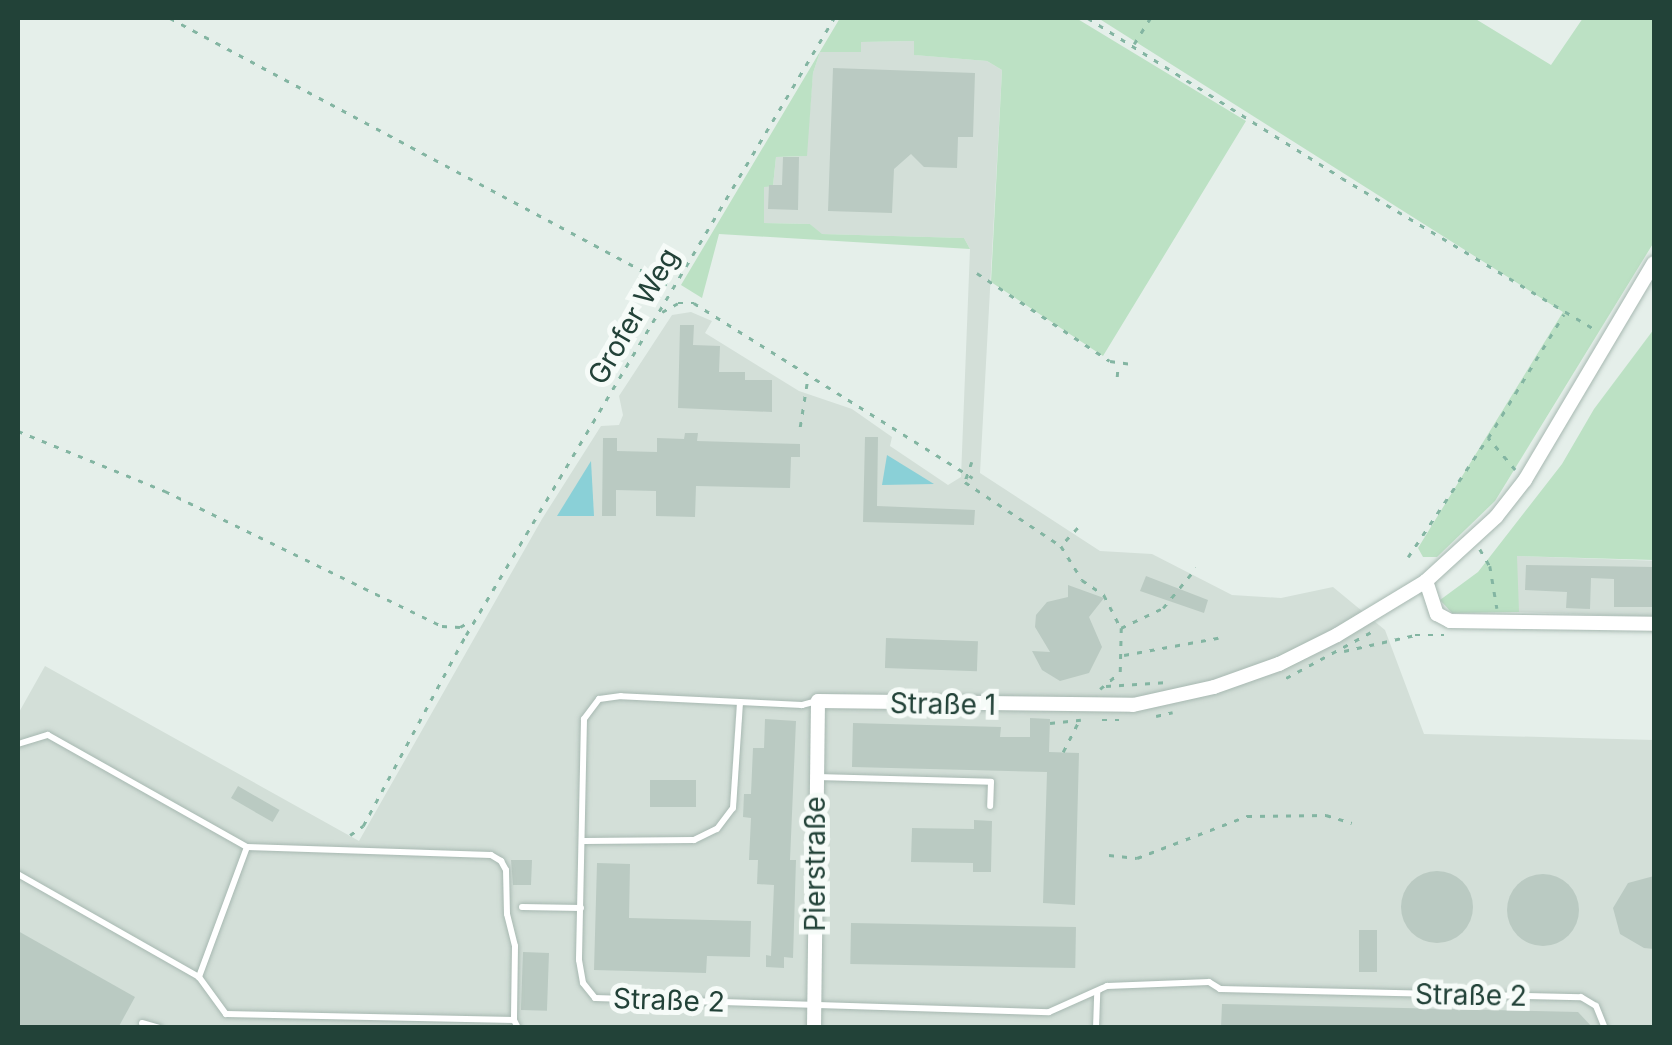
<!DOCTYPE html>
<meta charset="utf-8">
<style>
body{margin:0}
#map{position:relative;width:1672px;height:1045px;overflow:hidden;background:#e5efea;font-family:Inter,sans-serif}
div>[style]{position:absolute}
.built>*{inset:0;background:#d3dfd8;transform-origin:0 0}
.green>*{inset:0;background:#bce1c4}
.water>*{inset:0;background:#8ad0d7}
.building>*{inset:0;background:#bacac2;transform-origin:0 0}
.round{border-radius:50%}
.path>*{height:2.5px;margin-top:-1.25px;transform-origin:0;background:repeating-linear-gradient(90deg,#83b5a2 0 5px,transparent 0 13px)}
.roads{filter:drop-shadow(0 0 2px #a7b8b1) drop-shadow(0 0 2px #a7b8b1)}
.lane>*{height:6px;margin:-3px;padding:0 3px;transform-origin:3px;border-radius:3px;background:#fff}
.street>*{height:14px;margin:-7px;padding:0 7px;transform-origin:7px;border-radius:7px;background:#fff}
span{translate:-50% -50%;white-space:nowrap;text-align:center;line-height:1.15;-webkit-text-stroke:10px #f6fbf8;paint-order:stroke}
.street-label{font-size:28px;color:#224238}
.frame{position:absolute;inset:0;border:20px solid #224238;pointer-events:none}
</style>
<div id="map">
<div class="built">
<div style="clip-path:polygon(914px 41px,915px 55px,987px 61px,1002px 70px,980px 473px,1100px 551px,1152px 554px,1232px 595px,1281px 598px,1333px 587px,1385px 630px,1424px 734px,1654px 740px,1654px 1027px,18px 1028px,18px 714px,45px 666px,359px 841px,542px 519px,601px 426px,619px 425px,623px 415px,619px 396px,672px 315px,691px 312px,712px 321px,705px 333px,799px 391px,852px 409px,892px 437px,890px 446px,948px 485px,961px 477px,970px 249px,964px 238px,821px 234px,810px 224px,764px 223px,764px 186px,773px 186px,776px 157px,806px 156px,813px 73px,820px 52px,860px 52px,860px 42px)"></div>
<div style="left:1517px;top:556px;width:137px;height:56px;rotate:2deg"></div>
</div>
<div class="green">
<div style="clip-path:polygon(840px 18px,1076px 18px,1246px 121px,1103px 356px,991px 282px,1002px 70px,987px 61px,914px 55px,914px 41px,861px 42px,861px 52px,820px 52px,813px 73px,807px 156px,776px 157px,773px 186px,764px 187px,764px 223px,810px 224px,822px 234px,964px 238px,970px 249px,719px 234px,702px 298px,681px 285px)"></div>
<div style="clip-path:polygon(1098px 18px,1474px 18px,1551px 65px,1583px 18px,1654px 18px,1654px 242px,1495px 501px,1437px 557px,1423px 557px,1418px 548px,1563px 312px)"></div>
<div style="clip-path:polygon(1654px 329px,1654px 560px,1517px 556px,1519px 612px,1452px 613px,1440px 600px,1478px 572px,1562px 464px,1594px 409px)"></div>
</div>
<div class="water">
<div style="clip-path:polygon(887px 455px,934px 484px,882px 485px)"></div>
<div style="clip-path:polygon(591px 461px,594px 516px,557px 516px)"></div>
</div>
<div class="building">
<div style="clip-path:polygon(833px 68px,975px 73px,973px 137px,958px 137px,957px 168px,924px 167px,911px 154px,894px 169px,892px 213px,828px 211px)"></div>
<div style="clip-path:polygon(783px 157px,799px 157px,798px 210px,768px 209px,769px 185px,782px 185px)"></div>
<div style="clip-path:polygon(680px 325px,694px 325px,693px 345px,720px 346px,719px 372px,745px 372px,745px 380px,772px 380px,772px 412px,678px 408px)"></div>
<div style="clip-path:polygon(685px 433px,698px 433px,697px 441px,800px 444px,800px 457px,791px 457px,790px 488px,696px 486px,695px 517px,656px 516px,656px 491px,616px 490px,616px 516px,602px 516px,603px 438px,617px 438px,617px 451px,657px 452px,657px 438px,684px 439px)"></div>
<div style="clip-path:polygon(865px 437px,878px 437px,877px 506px,975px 510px,974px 525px,863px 522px)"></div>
<div style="clip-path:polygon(1526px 565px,1654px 567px,1654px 607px,1614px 607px,1614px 579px,1591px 578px,1590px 609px,1566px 608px,1567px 592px,1525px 590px)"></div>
<div style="clip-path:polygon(1146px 576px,1208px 600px,1204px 613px,1140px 591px)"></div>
<div style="clip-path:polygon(1068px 585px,1104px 598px,1089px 617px,1102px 647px,1089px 673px,1060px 681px,1042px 670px,1032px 651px,1050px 652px,1035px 627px,1036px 615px,1047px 602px,1068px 597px)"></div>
<div style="left:886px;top:638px;width:92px;height:30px;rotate:2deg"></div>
<div style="clip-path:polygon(1030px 718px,1050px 719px,1049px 752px,1079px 753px,1075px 905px,1043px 903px,1047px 772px,852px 767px,853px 723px,1001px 727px,1000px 737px,1030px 737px)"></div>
<div style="clip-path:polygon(765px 719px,796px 721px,790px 860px,796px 860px,793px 958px,784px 957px,784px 968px,766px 967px,766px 955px,771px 956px,774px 885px,757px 884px,758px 860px,749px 860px,751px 818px,743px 817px,744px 794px,751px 794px,753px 748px,764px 748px)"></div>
<div style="left:650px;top:780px;width:46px;height:27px"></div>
<div style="left:238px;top:786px;width:48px;height:14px;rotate:30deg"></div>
<div style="clip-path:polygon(974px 820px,992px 821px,991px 872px,973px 872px,973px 863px,911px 862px,912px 828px,974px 829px)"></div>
<div style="clip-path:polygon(511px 860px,532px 860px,531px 885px,513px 885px)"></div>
<div style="clip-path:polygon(597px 863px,630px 864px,629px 918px,751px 921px,750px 957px,707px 956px,706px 973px,594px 970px)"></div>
<div class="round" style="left:1401px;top:871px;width:72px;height:72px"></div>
<div class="round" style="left:1507px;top:874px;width:72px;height:72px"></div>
<div style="clip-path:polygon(1654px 876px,1654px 949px,1644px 948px,1620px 934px,1613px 908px,1628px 883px)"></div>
<div style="left:851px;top:923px;width:225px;height:41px;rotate:1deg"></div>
<div style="left:1359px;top:930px;width:18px;height:42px"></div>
<div style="clip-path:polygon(18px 931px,135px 997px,118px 1028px,18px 1028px)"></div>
<div style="left:523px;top:952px;width:26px;height:58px;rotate:2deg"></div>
<div style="clip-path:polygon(1222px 1004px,1578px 1012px,1593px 1028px,1221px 1028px)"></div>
</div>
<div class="path">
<div style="left:170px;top:18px;width:568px;rotate:28.14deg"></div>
<div style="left:1088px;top:18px;width:300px;rotate:32.2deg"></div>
<div style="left:1342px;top:178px;width:298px;rotate:30.9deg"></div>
<div style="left:1134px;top:44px;width:31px;rotate:-58deg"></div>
<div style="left:977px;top:273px;width:159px;rotate:33.5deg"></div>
<div style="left:1110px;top:361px;width:22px;rotate:8deg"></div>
<div style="left:662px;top:312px;width:18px;rotate:-29deg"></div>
<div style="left:678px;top:303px;width:16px"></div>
<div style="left:694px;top:303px;width:329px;rotate:32.1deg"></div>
<div style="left:1117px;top:377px;width:13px;rotate:-86deg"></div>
<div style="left:800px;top:427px;width:52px;rotate:-81.1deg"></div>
<div style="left:18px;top:431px;width:159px;rotate:22.2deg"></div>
<div style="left:165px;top:491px;width:308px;rotate:26deg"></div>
<div style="left:442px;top:626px;width:18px;rotate:3deg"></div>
<div style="left:460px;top:627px;width:13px;rotate:-29deg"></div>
<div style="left:972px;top:462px;width:21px;rotate:109deg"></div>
<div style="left:965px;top:482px;width:115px;rotate:33.7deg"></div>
<div style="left:1515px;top:470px;width:42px;rotate:-130.2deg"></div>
<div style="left:1488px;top:438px;width:145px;rotate:-58.5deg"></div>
<div style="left:1078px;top:528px;width:25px;rotate:133deg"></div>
<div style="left:1061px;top:546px;width:40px;rotate:58deg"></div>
<div style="left:1082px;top:580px;width:27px;rotate:34deg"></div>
<div style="left:1104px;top:595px;width:35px;rotate:63deg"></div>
<div style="left:1480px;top:549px;width:20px;rotate:60deg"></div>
<div style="left:1490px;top:566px;width:43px;rotate:80.5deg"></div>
<div style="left:1408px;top:557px;width:142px;rotate:-56.2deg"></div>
<div style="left:1344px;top:651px;width:73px;rotate:-12.7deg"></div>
<div style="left:1415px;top:635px;width:29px"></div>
<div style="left:1124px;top:655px;width:96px;rotate:-10.3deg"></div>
<div style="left:1286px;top:678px;width:97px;rotate:-28.4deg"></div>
<div style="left:1106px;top:686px;width:62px;rotate:-3.7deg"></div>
<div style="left:1100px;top:689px;width:26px;rotate:-40deg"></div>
<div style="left:1120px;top:672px;width:44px;rotate:-88.7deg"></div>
<div style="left:1121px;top:628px;width:47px;rotate:-25.5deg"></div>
<div style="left:1163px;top:608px;width:52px;rotate:-50.5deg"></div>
<div style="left:1156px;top:716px;width:17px;rotate:-13deg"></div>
<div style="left:1102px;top:720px;width:17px"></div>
<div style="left:1050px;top:723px;width:31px;rotate:-6deg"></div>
<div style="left:1063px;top:752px;width:33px;rotate:-63deg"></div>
<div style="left:350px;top:835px;width:16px;rotate:-35deg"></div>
<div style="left:363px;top:826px;width:217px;rotate:-61.7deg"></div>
<div style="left:466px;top:635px;width:718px;rotate:-59.19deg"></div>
<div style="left:1109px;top:855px;width:28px;rotate:6deg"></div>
<div style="left:1137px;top:858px;width:118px;rotate:-20.9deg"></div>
<div style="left:1247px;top:816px;width:79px;rotate:-0.7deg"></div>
<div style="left:1326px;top:815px;width:27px;rotate:17deg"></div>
</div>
<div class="roads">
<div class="lane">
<div style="left:817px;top:701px;width:16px;rotate:165deg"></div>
<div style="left:802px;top:705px;width:181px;rotate:-177.2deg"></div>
<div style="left:621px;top:696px;width:22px;rotate:172deg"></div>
<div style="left:599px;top:699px;width:25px;rotate:127deg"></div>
<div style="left:584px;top:719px;width:241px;rotate:91.2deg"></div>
<div style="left:579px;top:960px;width:23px;rotate:80deg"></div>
<div style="left:583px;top:983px;width:19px;rotate:51deg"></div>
<div style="left:595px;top:998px;width:454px;rotate:1.8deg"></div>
<div style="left:1049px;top:1012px;width:64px;rotate:-24.1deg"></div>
<div style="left:1107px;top:986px;width:102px;rotate:-2.2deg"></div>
<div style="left:1209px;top:982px;width:13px;rotate:32deg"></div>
<div style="left:1220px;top:989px;width:361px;rotate:1.3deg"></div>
<div style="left:1581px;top:997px;width:17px;rotate:31deg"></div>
<div style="left:1596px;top:1006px;width:24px;rotate:68deg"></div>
<div style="left:18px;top:744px;width:31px;rotate:-17deg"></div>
<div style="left:48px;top:735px;width:228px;rotate:29.4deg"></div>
<div style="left:247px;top:847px;width:139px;rotate:110.3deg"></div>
<div style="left:199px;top:977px;width:208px;rotate:-150.4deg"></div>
<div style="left:817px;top:777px;width:174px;rotate:1.6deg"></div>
<div style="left:991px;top:782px;width:24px;rotate:92deg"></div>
<div style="left:584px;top:841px;width:110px;rotate:-0.5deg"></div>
<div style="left:694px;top:840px;width:25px;rotate:-26deg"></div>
<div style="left:717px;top:829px;width:26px;rotate:-53deg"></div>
<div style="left:733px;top:808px;width:106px;rotate:-86.2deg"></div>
<div style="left:247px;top:847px;width:244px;rotate:1.9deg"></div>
<div style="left:491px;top:855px;width:12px;rotate:31deg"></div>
<div style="left:501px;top:861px;width:10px;rotate:61deg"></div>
<div style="left:506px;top:870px;width:44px;rotate:88.7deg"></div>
<div style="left:507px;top:914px;width:33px;rotate:76deg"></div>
<div style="left:515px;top:946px;width:74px;rotate:90.8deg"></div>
<div style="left:522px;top:907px;width:59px;rotate:1deg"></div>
<div style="left:199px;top:977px;width:46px;rotate:53.9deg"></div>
<div style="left:226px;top:1014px;width:288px;rotate:1.2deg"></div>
<div style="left:514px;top:1020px;width:9px;rotate:63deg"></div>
<div style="left:142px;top:1023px;width:18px;rotate:16deg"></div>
<div style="left:1096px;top:1028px;width:37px;rotate:-88deg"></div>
</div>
<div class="street">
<div style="left:1426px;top:581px;width:35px;rotate:72deg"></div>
<div style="left:1437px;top:614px;width:15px;rotate:28deg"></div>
<div style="left:1450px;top:621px;width:204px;rotate:0.8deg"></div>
<div style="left:814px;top:1028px;width:327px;rotate:-89.3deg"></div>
<div style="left:818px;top:701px;width:315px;rotate:0.7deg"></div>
<div style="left:1133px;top:705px;width:83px;rotate:-12.5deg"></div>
<div style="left:1214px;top:687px;width:69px;rotate:-19.5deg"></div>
<div style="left:1279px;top:664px;width:65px;rotate:-26.6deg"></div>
<div style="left:1337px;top:635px;width:104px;rotate:-31.2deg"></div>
<div style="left:1426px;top:581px;width:95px;rotate:-42.4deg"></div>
<div style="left:1496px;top:517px;width:47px;rotate:-51.9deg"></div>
<div style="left:1525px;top:480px;width:252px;rotate:-59.3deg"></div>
</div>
</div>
<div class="street-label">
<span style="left:633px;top:316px;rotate:-60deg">Grofer Weg</span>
<span style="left:943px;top:704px;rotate:1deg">Straße 1</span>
<span style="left:815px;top:864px;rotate:-90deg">Pierstraße</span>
<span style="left:1471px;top:995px;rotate:1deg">Straße 2</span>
<span style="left:669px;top:1000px;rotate:2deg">Straße 2</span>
</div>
<div class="frame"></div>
</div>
